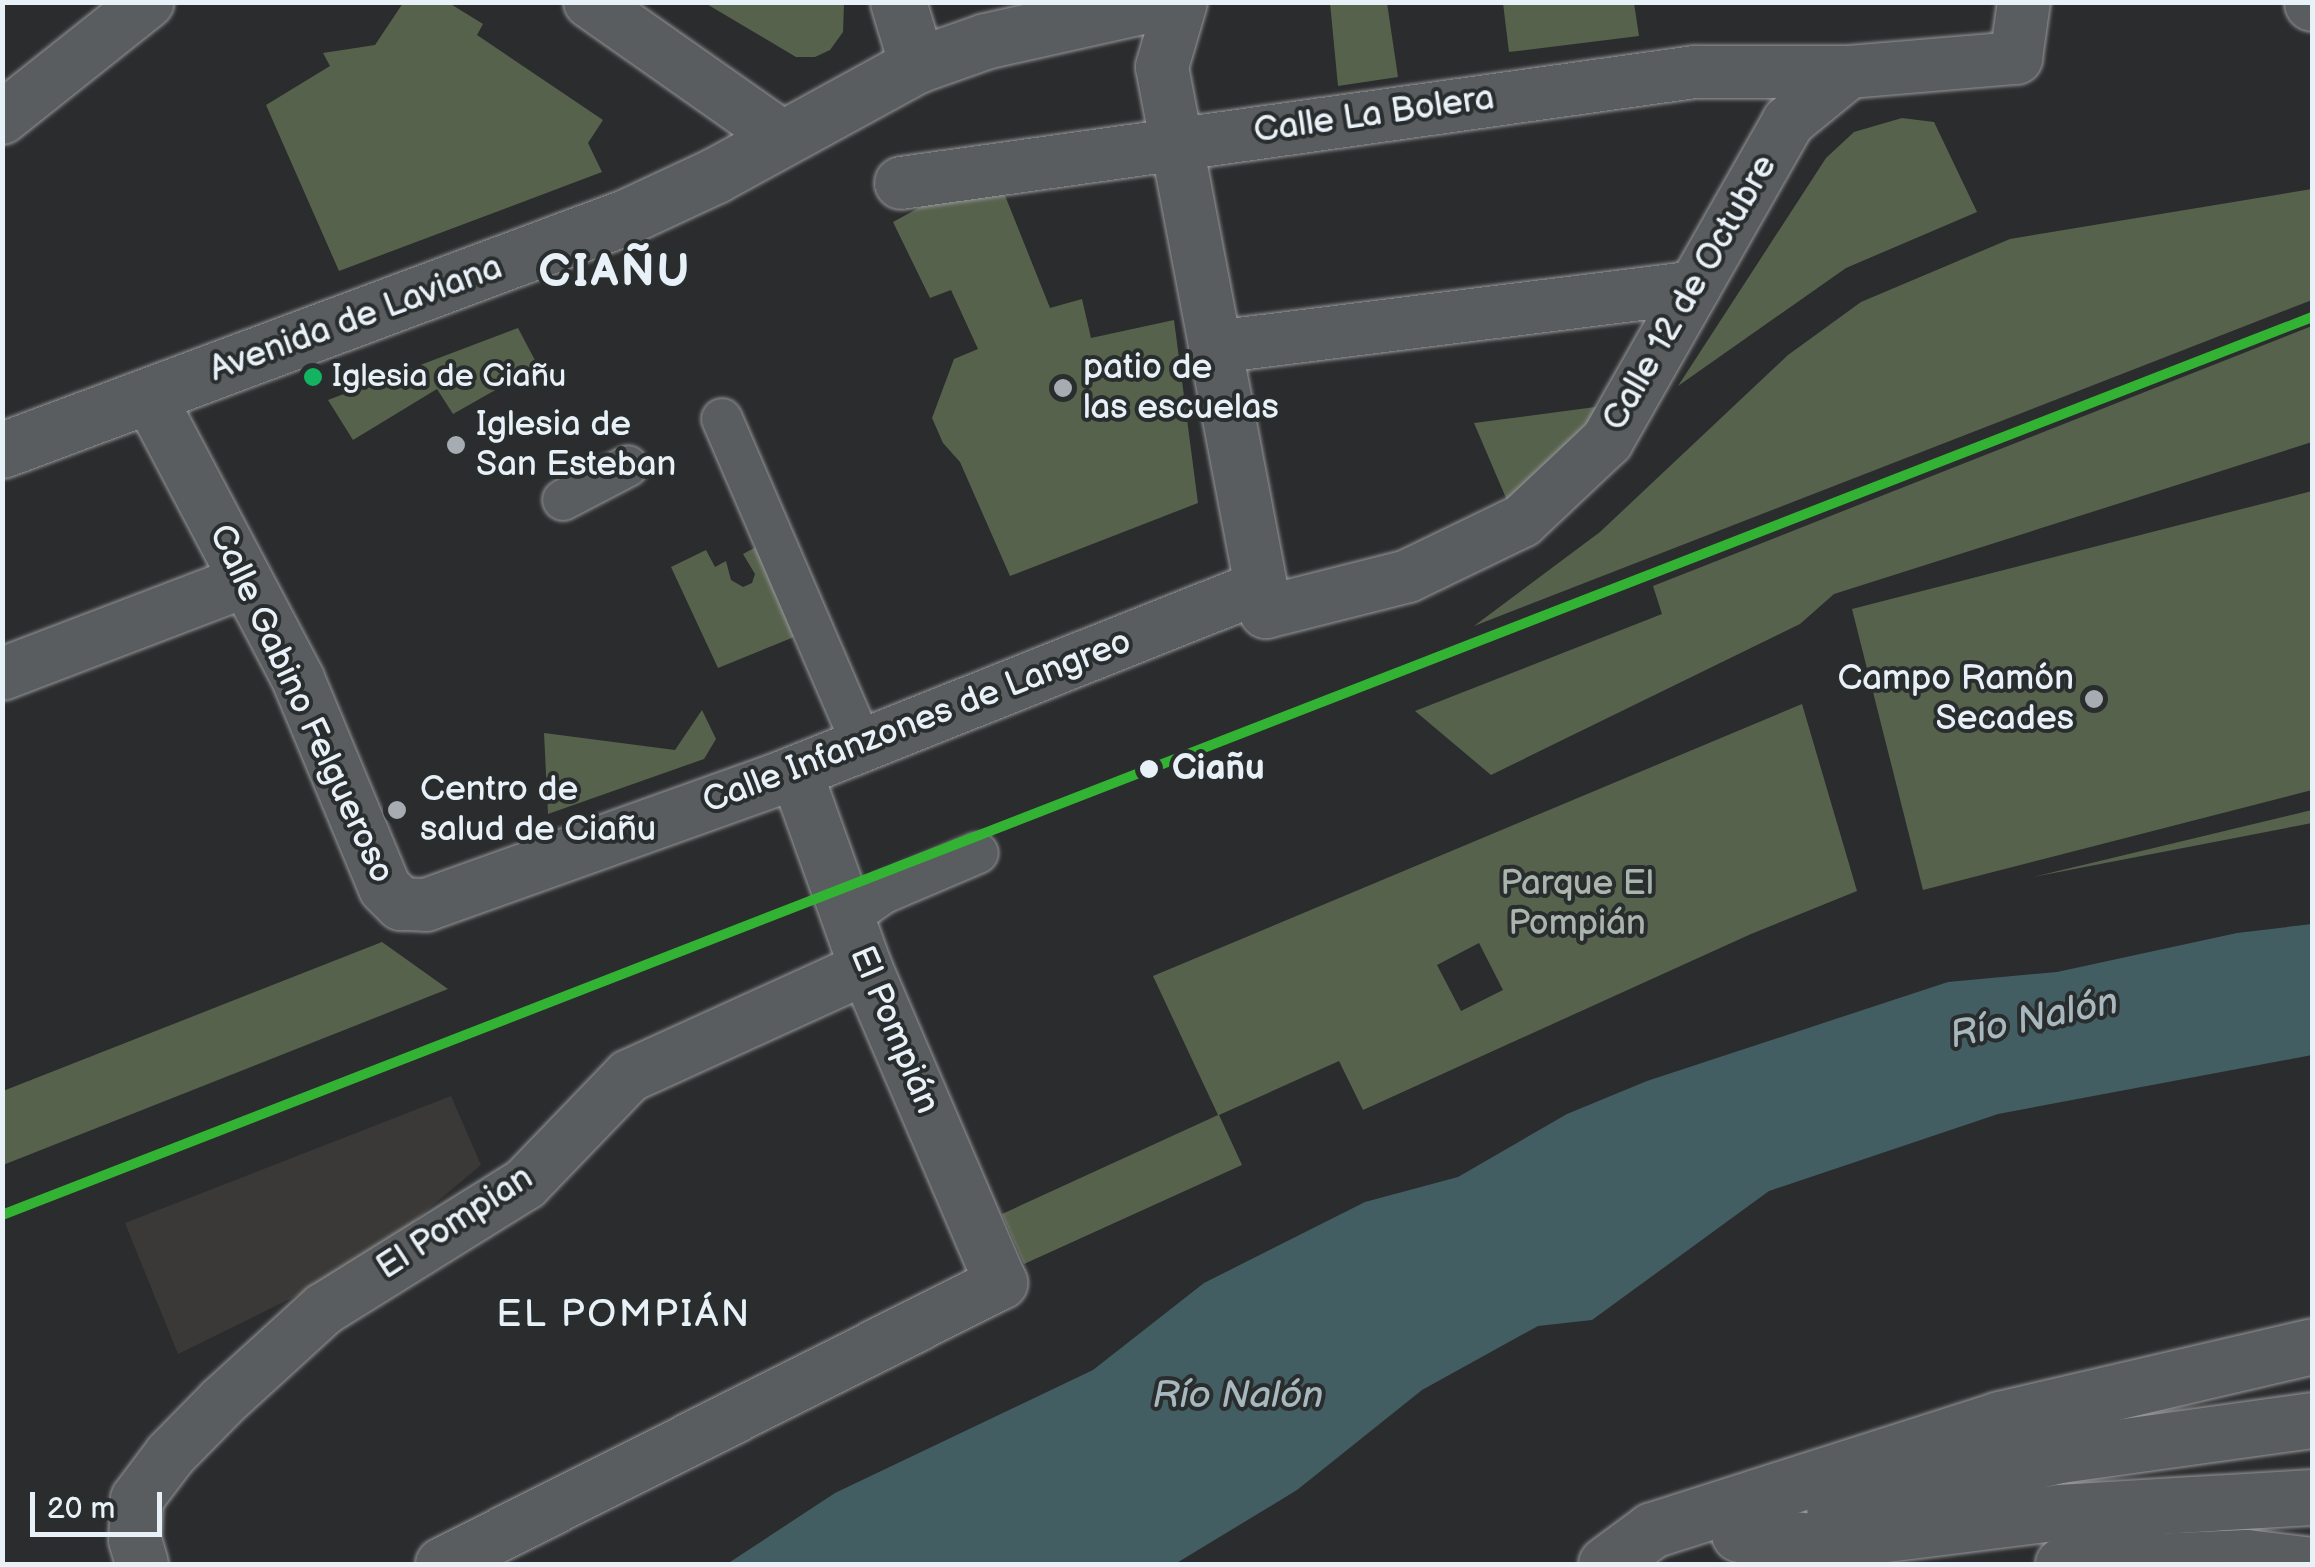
<!DOCTYPE html>
<meta charset="utf-8">
<style>
body{margin:0}
#map{position:relative;width:2315px;height:1567px;overflow:hidden;background:#2b2c2d;font-family:"Balsamiq Sans",sans-serif}
div>[style]{position:absolute}
.built>*{inset:0;background:#3b3937}
.green>*{inset:0;background:#57624d}
.water>*{inset:0;background:#435e63}
.roads{filter:drop-shadow(0 0 2px #96989a) drop-shadow(0 0 2px #96989a)}
.pedestrian>*{height:40px;margin:-20px;padding:0 20px;transform-origin:20px;border-radius:20px;background:#5a5d60}
.minor>*{height:52px;margin:-26px;padding:0 26px;transform-origin:26px;border-radius:26px;background:#5a5d60}
.tertiary>*{height:55px;margin:-27.5px;padding:0 27.5px;transform-origin:27.5px;border-radius:27.5px;background:#5a5d60}
.primary>*{height:55px;margin:-27.5px;padding:0 27.5px;transform-origin:27.5px;border-radius:27.5px;background:#5a5d60}
.rail-1>*{height:10px;margin:-5px;padding:0 5px;transform-origin:5px;border-radius:5px;background:#33b333}
.dots>*{width:28px;height:28px;translate:-50% -50%;box-sizing:border-box;border:5px solid #2a2d2e;border-radius:50%}
span{translate:-50% -50%;white-space:nowrap;text-align:center;line-height:1.15;-webkit-text-stroke:8px #2a2d2e;paint-order:stroke}
.bus-label{font-size:32px;color:#e8f1f8}
.left{translate:0 -50%;text-align:left}
.street-label{font-size:35px;color:#e8f1f8}
.poi-label{font-size:35px;color:#e8f1f8}
.right{translate:-100% -50%;text-align:right}
.stop-label{font-size:35px;color:#e8f1f8;font-weight:700}
.park-label{font-size:35px;color:#aab5ad}
.water-label{font-size:38px;color:#a7b8be;font-style:italic}
.neighbourhood-label{font-size:38px;color:#e8f1f8;letter-spacing:2.5px}
.district-label{font-size:45px;color:#e8f1f8;font-weight:700;letter-spacing:2.5px}
.frame{position:absolute;inset:0;border:5px solid #e8f1f8;pointer-events:none}
.scale{position:absolute;left:30px;top:1492px;width:132px;height:45px;box-sizing:border-box;border:5px solid #e8f1f8;border-top:0;padding-left:12px;font-size:30px;line-height:35px;white-space:nowrap;color:#e8f1f8;-webkit-text-stroke:8px #2a2d2e;paint-order:stroke}
</style>
<div id="map">
<div class="built">
<div style="clip-path:polygon(451px 1096px,481px 1165px,365px 1262px,178px 1354px,125px 1223px)"></div>
</div>
<div class="green">
<div style="clip-path:polygon(403px 3px,449px 3px,483px 24px,477px 35px,603px 120px,588px 143px,602px 172px,339px 271px,266px 105px,330px 66px,323px 53px,375px 45px)"></div>
<div style="clip-path:polygon(705px 3px,844px 3px,843px 32px,830px 50px,815px 57px,796px 57px)"></div>
<div style="clip-path:polygon(1330px 3px,1387px 3px,1398px 77px,1338px 86px)"></div>
<div style="clip-path:polygon(1503px 3px,1634px 3px,1639px 36px,1509px 52px)"></div>
<div style="clip-path:polygon(1902px 118px,1934px 122px,1977px 212px,1846px 268px,1678px 386px,1826px 158px,1854px 132px)"></div>
<div style="clip-path:polygon(1002px 188px,1050px 308px,1082px 299px,1091px 338px,1174px 320px,1198px 503px,1010px 576px,960px 462px,943px 443px,932px 418px,954px 359px,978px 349px,951px 290px,930px 298px,893px 222px,924px 205px)"></div>
<div style="clip-path:polygon(2312px 189px,2312px 300px,1474px 626px,1600px 532px,1788px 355px,1861px 302px,2010px 239px)"></div>
<div style="clip-path:polygon(2312px 326px,2312px 442px,1834px 594px,1800px 624px,1491px 775px,1415px 711px,1662px 614px,1653px 586px)"></div>
<div style="clip-path:polygon(518px 328px,538px 366px,453px 414px,437px 389px,353px 440px,328px 400px)"></div>
<div style="clip-path:polygon(1603px 406px,1509px 505px,1474px 423px)"></div>
<div style="clip-path:polygon(2312px 491px,2312px 790px,1923px 890px,1852px 609px)"></div>
<div style="clip-path:polygon(756px 547px,799px 635px,718px 668px,671px 567px,706px 550px,715px 567px,726px 561px,731px 580px,743px 587px,752px 583px,755px 574px,743px 554px)"></div>
<div style="clip-path:polygon(evenodd,1802px 704px,1857px 891px,1751px 934px,1363px 1110px,1339px 1061px,1219px 1115px,1242px 1165px,1024px 1264px,1002px 1214px,1218px 1115px,1153px 976px,1802px 704px,1479px 943px,1503px 990px,1461px 1011px,1437px 965px,1479px 943px)"></div>
<div style="clip-path:polygon(702px 710px,716px 739px,704px 759px,548px 814px,544px 733px,675px 750px)"></div>
<div style="clip-path:polygon(2312px 810px,2312px 823px,2033px 877px)"></div>
<div style="clip-path:polygon(382px 942px,448px 989px,3px 1165px,3px 1091px)"></div>
</div>
<div class="water">
<div style="clip-path:polygon(2312px 924px,2312px 1055px,1998px 1114px,1769px 1191px,1592px 1320px,1538px 1326px,1422px 1390px,1297px 1490px,1175px 1564px,727px 1564px,835px 1493px,1093px 1370px,1204px 1283px,1365px 1202px,1458px 1177px,1567px 1114px,1647px 1081px,1948px 982px,2057px 972px,2237px 933px)"></div>
</div>
<div class="roads">
<div class="pedestrian">
<div style="left:722px;top:419px;width:356px;rotate:66.7deg"></div>
<div style="left:563px;top:500px;width:73px;rotate:-27.6deg"></div>
<div style="left:848px;top:918px;width:44px;rotate:-34.8deg"></div>
<div style="left:884px;top:893px;width:102px;rotate:-23.1deg"></div>
</div>
<div class="minor">
<div style="left:590px;top:2px;width:235px;rotate:35.1deg"></div>
<div style="left:1181px;top:2px;width:68px;rotate:106.3deg"></div>
<div style="left:1162px;top:67px;width:555px;rotate:79.2deg"></div>
<div style="left:1266px;top:612px;width:146px;rotate:-14.2deg"></div>
<div style="left:1408px;top:576px;width:127px;rotate:-25.8deg"></div>
<div style="left:1522px;top:521px;width:117px;rotate:-43.3deg"></div>
<div style="left:1607px;top:441px;width:367px;rotate:-60.4deg"></div>
<div style="left:1788px;top:122px;width:79px;rotate:-39.3deg"></div>
<div style="left:1849px;top:72px;width:168px;rotate:-4.8deg"></div>
<div style="left:2016px;top:58px;width:57px;rotate:-81.9deg"></div>
<div style="left:2px;top:118px;width:186px;rotate:-38.5deg"></div>
<div style="left:901px;top:183px;width:802px;rotate:-7.96deg"></div>
<div style="left:1695px;top:72px;width:154px"></div>
<div style="left:1215px;top:347px;width:483px;rotate:-7.1deg"></div>
<div style="left:149px;top:396px;width:320px;rotate:62.2deg"></div>
<div style="left:298px;top:679px;width:226px;rotate:67.4deg"></div>
<div style="left:385px;top:888px;width:23px;rotate:45deg"></div>
<div style="left:401px;top:904px;width:25px;rotate:2deg"></div>
<div style="left:426px;top:905px;width:374px;rotate:-19.7deg"></div>
<div style="left:778px;top:779px;width:519px;rotate:-21.72deg"></div>
<div style="left:2px;top:674px;width:261px;rotate:-20.9deg"></div>
<div style="left:142px;top:1564px;width:25px;rotate:-106deg"></div>
<div style="left:135px;top:1540px;width:41px;rotate:-87.2deg"></div>
<div style="left:137px;top:1499px;width:55px;rotate:-53.1deg"></div>
<div style="left:170px;top:1455px;width:74px;rotate:-45.5deg"></div>
<div style="left:222px;top:1402px;width:138px;rotate:-42.4deg"></div>
<div style="left:324px;top:1309px;width:237px;rotate:-31.9deg"></div>
<div style="left:525px;top:1184px;width:150px;rotate:-46.1deg"></div>
<div style="left:629px;top:1076px;width:260px;rotate:-24.5deg"></div>
<div style="left:442px;top:1564px;width:626px;rotate:-26.69deg"></div>
<div style="left:1001px;top:1283px;width:343px;rotate:-113.2deg"></div>
<div style="left:866px;top:968px;width:208px;rotate:-109.7deg"></div>
<div style="left:2062px;top:1564px;width:185px;rotate:-2.5deg"></div>
<div style="left:2247px;top:1556px;width:65px;rotate:7deg"></div>
</div>
<div class="tertiary">
<div style="left:898px;top:2px;width:66px;rotate:73.2deg"></div>
<div style="left:2312px;top:2px;width:1px;rotate:90deg"></div>
<div style="left:2px;top:450px;width:666px;rotate:-20.48deg"></div>
<div style="left:626px;top:217px;width:97px;rotate:-25deg"></div>
<div style="left:714px;top:176px;width:231px;rotate:-28.7deg"></div>
<div style="left:917px;top:65px;width:72px;rotate:-19.4deg"></div>
<div style="left:985px;top:41px;width:178px;rotate:-12.6deg"></div>
</div>
<div class="primary">
<div style="left:1834px;top:1507px;width:232px;rotate:-13deg"></div>
<div style="left:2060px;top:1455px;width:254px;rotate:-7.9deg"></div>
<div style="left:1739px;top:1534px;width:84px;rotate:5.4deg"></div>
<div style="left:1823px;top:1542px;width:238px;rotate:-7.2deg"></div>
<div style="left:2059px;top:1512px;width:253px;rotate:-3.4deg"></div>
<div style="left:1606px;top:1564px;width:57px;rotate:-36.5deg"></div>
<div style="left:1652px;top:1530px;width:364px;rotate:-17.7deg"></div>
<div style="left:1999px;top:1419px;width:321px;rotate:-13.1deg"></div>
</div>
</div>
<div class="rail-1">
<div style="left:2px;top:1215px;width:2478px;rotate:-21.24deg"></div>
</div>
<div class="dots">
<div style="left:313px;top:377px;background:#13b361"></div>
<div style="left:1063px;top:388px;background:#a6acb1"></div>
<div style="left:456px;top:445px;background:#a6acb1"></div>
<div style="left:2094px;top:699px;background:#a6acb1"></div>
<div style="left:1149px;top:769px;background:#e8f1f8"></div>
<div style="left:397px;top:810px;background:#a6acb1"></div>
</div>
<div class="bus-label">
<span class="left" style="left:332px;top:377px">Iglesia de Ciañu</span>
</div>
<div class="street-label">
<span style="left:1374px;top:115px;rotate:-8deg">Calle La Bolera</span>
<span style="left:1690px;top:293px;rotate:-60deg">Calle 12 de Octubre</span>
<span style="left:356px;top:319px;rotate:-20deg">Avenida de Laviana</span>
<span style="left:301px;top:704px;rotate:65deg">Calle Gabino Felgueroso</span>
<span style="left:917px;top:722px;rotate:-21deg">Calle Infanzones de Langreo</span>
<span style="left:894px;top:1030px;rotate:67deg">El Pompián</span>
<span style="left:455px;top:1223px;rotate:-33deg">El Pompian</span>
</div>
<div class="poi-label">
<span class="left" style="left:1083px;top:388px">patio de<br>las escuelas</span>
<span class="left" style="left:476px;top:445px">Iglesia de<br>San Esteban</span>
<span class="right" style="left:2074px;top:699px">Campo Ramón<br>Secades</span>
<span class="left" style="left:420px;top:810px">Centro de<br>salud de Ciañu</span>
</div>
<div class="stop-label">
<span class="left" style="left:1172px;top:769px">Ciañu</span>
</div>
<div class="park-label">
<span style="left:1577px;top:904px">Parque El<br>Pompián</span>
</div>
<div class="water-label">
<span style="left:2034px;top:1019px;rotate:-12deg">Río Nalón</span>
<span style="left:1238px;top:1396px">Río Nalón</span>
</div>
<div class="neighbourhood-label">
<span style="left:624px;top:1315px">EL POMPIÁN</span>
</div>
<div class="district-label">
<span style="left:615px;top:273px">CIAÑU</span>
</div>
<div class="frame"></div>
<div class="scale">20 m</div>
</div>
